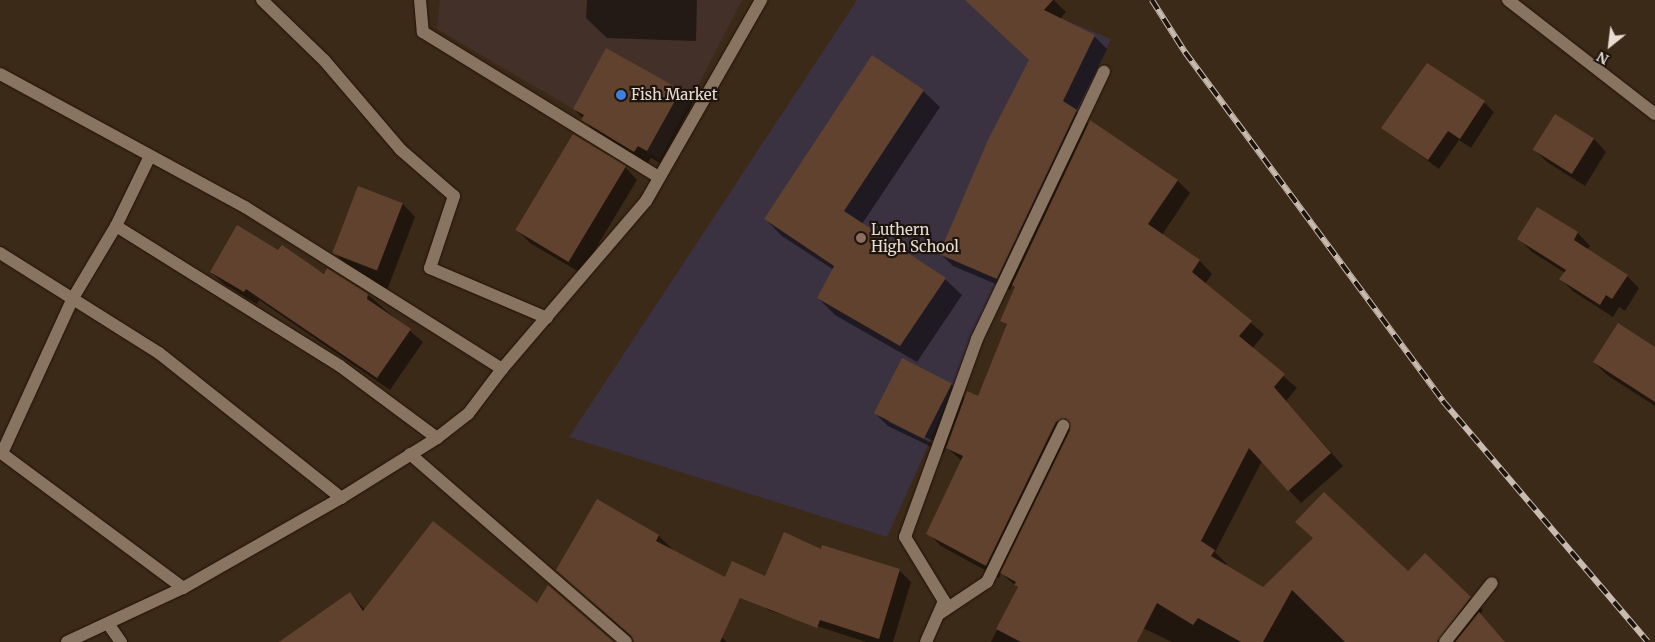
<!DOCTYPE html>
<style>
body{margin:0}
#map{position:relative;width:1655px;height:642px;overflow:hidden;background:#3c2a19;font-family:Merriweather,serif}
div>[style]{position:absolute}
.commercial>*{inset:0;background:#433029}
.education>*{inset:0;background:#3a3141}
.shadow>*{inset:0;background:#0007}
.building>*{inset:0;background:#61422f;transform-origin:0 0}
.roads{filter:drop-shadow(0 0 1px #221203) drop-shadow(0 0 1px #221203)}
.minor>*{height:12px;margin:-6px;padding:0 6px;transform-origin:6px;border-radius:6px;background:#897461}
.rail>*{height:5.5px;margin-top:-2.75px;transform-origin:0;background:repeating-linear-gradient(90deg,#1c140d 0 11px,#c8bbb0 0 22px);box-sizing:border-box;border-block:1px solid #c8bbb0}
.dots>*{width:14px;height:14px;translate:-50% -50%;box-sizing:border-box;border:2px solid #1c140d;border-radius:50%}
span{translate:-50% -50%;white-space:nowrap;text-align:center;line-height:1.15;-webkit-text-stroke:4.5px #1c140d;paint-order:stroke}
.poi-label{font-size:15px;color:#e9ddd3}
.left{translate:0 -50%;text-align:left}
.north{position:absolute;left:1585px;top:20px;width:50px;height:50px;-webkit-text-stroke:4px #1c140d;paint-order:stroke;rotate:209deg;font-size:14px;font-weight:700;line-height:20px;text-align:center;color:#e9ddd3}
.north::after{content:'';display:block;margin:auto;width:18px;height:22px;background:#e9ddd3;clip-path:polygon(50% 0,100% 100%,50% 72%,0 100%)}
</style>
<div id="map">
<div class="commercial">
<div style="clip-path:polygon(440px 0,742px 0,660px 160px,437px 29px)"></div>
</div>
<div class="education">
<div style="clip-path:polygon(857px 0,1016px 0,1111px 39px,887px 537px,569px 437px)"></div>
</div>
<div class="shadow">
<div style="clip-path:polygon(587px 0,697px 0,696px 41px,607px 38px,586px 18px)"></div>
<div style="clip-path:polygon(evenodd,976px 0,1054px 0,1066px 12px,1060px 19px,1094px 36px,1107px 49px,1076px 111px,1089px 125px,1091px 121px,1178px 181px,1190px 193px,1162px 235px,1200px 261px,1212px 274px,1205px 284px,1264px 334px,1252px 349px,1297px 388px,1286px 401px,1343px 466px,1301px 503px,1262px 461px,1215px 552px,1227px 564px,1225px 566px,1264px 588px,1408px 573px,1470px 598px,1483px 610px,1480px 614px,1505px 642px,1172px 642px,1124px 619px,1112px 642px,991px 642px,1018px 588px,1001px 573px,999px 578px,941px 546px,928px 533px,962px 461px,946px 447px,944px 453px,888px 426px,875px 413px,951px 384px,965px 398px,979px 398px,1008px 326px,1002px 320px,1016px 288px,1013px 284px,1010px 290px,953px 266px,940px 253px,1031px 60px,976px 0,889px 419px,937px 443px,936px 445px,889px 422px,889px 419px)"></div>
<div style="clip-path:polygon(680px 91px,693px 103px,660px 163px,651px 158px,647px 164px,595px 132px,574px 109px)"></div>
<div style="clip-path:polygon(923px 91px,940px 107px,862px 224px,945px 279px,962px 295px,917px 362px,835px 315px,818px 298px,834px 270px,782px 236px,765px 219px)"></div>
<div style="clip-path:polygon(1484px 102px,1494px 112px,1471px 148px,1459px 140px,1439px 169px,1383px 128px)"></div>
<div style="clip-path:polygon(1555px 116px,1594px 139px,1606px 152px,1585px 186px,1547px 162px,1535px 150px)"></div>
<div style="clip-path:polygon(625px 167px,637px 180px,581px 273px,530px 243px,517px 230px)"></div>
<div style="clip-path:polygon(359px 187px,403px 204px,415px 217px,387px 290px,347px 265px,334px 252px)"></div>
<div style="clip-path:polygon(1538px 209px,1578px 233px,1590px 246px,1587px 250px,1627px 276px,1639px 288px,1625px 311px,1619px 307px,1613px 317px,1574px 292px,1561px 279px,1565px 273px,1532px 252px,1519px 239px)"></div>
<div style="clip-path:polygon(279px 251px,368px 295px,423px 342px,390px 390px,259px 300px,257px 304px,224px 284px,211px 272px)"></div>
<div style="clip-path:polygon(1655px 348px,1655px 406px,1607px 375px,1594px 362px)"></div>
<div style="clip-path:polygon(598px 500px,659px 536px,673px 550px,709px 626px,727px 642px,635px 642px,558px 570px)"></div>
<div style="clip-path:polygon(823px 547px,900px 571px,911px 582px,893px 642px,866px 642px,768px 610px,757px 599px)"></div>
<div style="clip-path:polygon(350px 593px,365px 610px,538px 604px,612px 642px,281px 642px)"></div>
</div>
<div class="building">
<div style="clip-path:polygon(965px 0,1053px 0,1044px 10px,1095px 35px,1063px 101px,1077px 110px,997px 279px,939px 254px,988px 140px,1029px 60px)"></div>
<div style="clip-path:polygon(606px 48px,681px 90px,647px 151px,638px 146px,634px 152px,581px 120px,584px 115px,573px 109px)"></div>
<div style="clip-path:polygon(872px 55px,924px 90px,844px 211px,946px 278px,900px 346px,817px 298px,834px 266px,764px 219px)"></div>
<div style="clip-path:polygon(1427px 63px,1485px 101px,1460px 139px,1448px 131px,1428px 160px,1381px 128px)"></div>
<div style="left:1555px;top:114px;width:46px;height:42px;rotate:32deg"></div>
<div style="clip-path:polygon(1090px 120px,1178px 180px,1148px 224px,1200px 260px,1192px 272px,1252px 321px,1239px 336px,1285px 374px,1274px 387px,1331px 453px,1288px 491px,1249px 448px,1201px 541px,1215px 550px,1211px 556px,1263px 587px,1313px 538px,1295px 522px,1324px 492px,1408px 571px,1425px 553px,1471px 597px,1437px 642px,1345px 642px,1292px 590px,1263px 642px,1241px 642px,1198px 618px,1193px 625px,1157px 603px,1137px 642px,1021px 642px,996px 629px,1018px 587px,1014px 585px,1016px 582px,1000px 573px,1070px 430px,1066px 419px,1056px 422px,986px 566px,926px 534px,963px 456px,946px 448px,967px 391px,978px 396px,1007px 324px,1000px 321px,1015px 287px,1012px 285px)"></div>
<div style="left:573px;top:134px;width:62px;height:112px;rotate:31deg"></div>
<div style="left:358px;top:186px;width:48px;height:72px;rotate:21deg"></div>
<div style="clip-path:polygon(1537px 207px,1578px 232px,1574px 240px,1628px 275px,1612px 299px,1606px 295px,1600px 305px,1559px 279px,1566px 270px,1517px 239px)"></div>
<div style="clip-path:polygon(237px 225px,278px 250px,282px 245px,324px 274px,327px 268px,368px 294px,367px 299px,411px 329px,377px 378px,246px 289px,244px 292px,210px 272px)"></div>
<div style="clip-path:polygon(1618px 323px,1655px 347px,1655px 402px,1593px 362px)"></div>
<div style="left:902px;top:358px;width:56px;height:62px;rotate:27deg"></div>
<div style="clip-path:polygon(597px 499px,659px 535px,656px 541px,725px 577px,732px 561px,765px 576px,784px 532px,821px 549px,822px 545px,900px 569px,879px 639px,820px 620px,817px 628px,740px 598px,720px 642px,634px 642px,631px 636px,556px 570px)"></div>
<div style="clip-path:polygon(433px 521px,537px 603px,548px 585px,614px 642px,279px 642px,350px 592px,363px 611px)"></div>
<div style="clip-path:polygon(1479px 612px,1505px 642px,1455px 642px)"></div>
</div>
<div class="roads">
<div class="minor">
<div style="left:262px;top:0;width:86px;rotate:44.1deg"></div>
<div style="left:324px;top:60px;width:118px;rotate:49.5deg"></div>
<div style="left:401px;top:150px;width:70px;rotate:41deg"></div>
<div style="left:454px;top:196px;width:76px;rotate:108.4deg"></div>
<div style="left:430px;top:268px;width:127px;rotate:23.1deg"></div>
<div style="left:420px;top:0;width:32px;rotate:85deg"></div>
<div style="left:423px;top:32px;width:277px;rotate:31.6deg"></div>
<div style="left:1508px;top:0;width:186px;rotate:37.8deg"></div>
<div style="left:0;top:74px;width:279px;rotate:28.5deg"></div>
<div style="left:245px;top:207px;width:304px;rotate:32.2deg"></div>
<div style="left:116px;top:226px;width:264px;rotate:32deg"></div>
<div style="left:340px;top:366px;width:121px;rotate:36.6deg"></div>
<div style="left:0;top:253px;width:188px;rotate:32.2deg"></div>
<div style="left:159px;top:353px;width:233px;rotate:38.5deg"></div>
<div style="left:0;top:452px;width:228px;rotate:36.6deg"></div>
<div style="left:2px;top:453px;width:170px;rotate:-65.4deg"></div>
<div style="left:73px;top:298px;width:84px;rotate:-59.2deg"></div>
<div style="left:116px;top:226px;width:76px;rotate:-64.1deg"></div>
<div style="left:410px;top:454px;width:286px;rotate:41deg"></div>
<div style="left:939px;top:614px;width:58px;rotate:-33.7deg"></div>
<div style="left:987px;top:582px;width:174px;rotate:-64deg"></div>
<div style="left:109px;top:625px;width:21px;rotate:55deg"></div>
<div style="left:67px;top:642px;width:128px;rotate:-25deg"></div>
<div style="left:183px;top:588px;width:182px;rotate:-29.7deg"></div>
<div style="left:341px;top:498px;width:113px;rotate:-32deg"></div>
<div style="left:437px;top:438px;width:39px;rotate:-38deg"></div>
<div style="left:468px;top:414px;width:56px;rotate:-52.9deg"></div>
<div style="left:502px;top:369px;width:221px;rotate:-49.4deg"></div>
<div style="left:646px;top:201px;width:232px;rotate:-60.2deg"></div>
<div style="left:926px;top:642px;width:45px;rotate:-66.3deg"></div>
<div style="left:944px;top:601px;width:75px;rotate:-121.4deg"></div>
<div style="left:905px;top:537px;width:211px;rotate:-70deg"></div>
<div style="left:977px;top:339px;width:296px;rotate:-64.6deg"></div>
<div style="left:1445px;top:642px;width:75px;rotate:-51.5deg"></div>
</div>
</div>
<div class="rail">
<div style="left:1152px;top:0;width:62px;rotate:57.6deg"></div>
<div style="left:1185px;top:52px;width:434px;rotate:53.5deg"></div>
<div style="left:1443px;top:401px;width:316px;rotate:49.6deg"></div>
</div>
<div class="dots">
<div style="left:621px;top:95px;background:#3f7fe0"></div>
<div style="left:861px;top:238px;background:#8d6e63"></div>
</div>
<div class="poi-label">
<span class="left" style="left:631px;top:95px">Fish Market</span>
<span class="left" style="left:871px;top:238px">Luthern<br>High School</span>
</div>
<div class="north">N</div>
</div>
